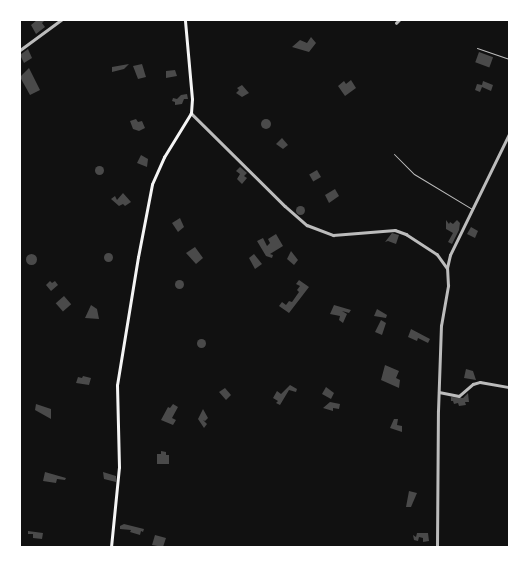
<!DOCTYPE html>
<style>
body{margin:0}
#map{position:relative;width:529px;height:567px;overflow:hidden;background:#111;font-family:"Fira Sans Condensed",sans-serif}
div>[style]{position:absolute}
.building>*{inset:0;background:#4a4a4a;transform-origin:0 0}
.round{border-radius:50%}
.service>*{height:1px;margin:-0.5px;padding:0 0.5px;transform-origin:0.5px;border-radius:0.5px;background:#bcbcbc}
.minor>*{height:2.5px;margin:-1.25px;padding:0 1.25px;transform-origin:1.25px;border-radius:1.25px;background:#bcbcbc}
.secondary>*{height:3px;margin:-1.5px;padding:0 1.5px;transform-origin:1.5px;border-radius:1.5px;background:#f5f5f5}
span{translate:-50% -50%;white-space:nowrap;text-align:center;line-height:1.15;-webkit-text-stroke:4px #fff;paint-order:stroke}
.frame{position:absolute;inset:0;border:21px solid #fff;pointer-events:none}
</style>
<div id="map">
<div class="building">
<div style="clip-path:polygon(37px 20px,45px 20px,42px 23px,45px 27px,36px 34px,31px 25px)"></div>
<div style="clip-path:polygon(311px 37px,316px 43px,309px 52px,292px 47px,300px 40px,307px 43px)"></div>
<div style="clip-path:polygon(28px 49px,32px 58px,24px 63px,20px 55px)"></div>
<div style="left:479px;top:52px;width:15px;height:11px;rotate:20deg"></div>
<div style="clip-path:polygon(129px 64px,124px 69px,112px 72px,112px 67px)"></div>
<div style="clip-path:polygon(142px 64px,146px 77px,138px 79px,133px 66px)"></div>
<div style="clip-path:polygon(29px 68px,40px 90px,30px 95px,20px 77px)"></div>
<div style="clip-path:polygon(175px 70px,177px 76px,166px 78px,166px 71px)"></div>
<div style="clip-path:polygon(351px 80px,356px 88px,345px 96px,338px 86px,344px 81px,346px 84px)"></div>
<div style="clip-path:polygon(483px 81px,493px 85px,491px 91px,482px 87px,480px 92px,475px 90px,477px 84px,482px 85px)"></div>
<div style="clip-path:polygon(242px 85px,249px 93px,242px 97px,236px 93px,239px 90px,237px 88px)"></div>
<div style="clip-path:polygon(187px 94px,188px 99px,184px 99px,182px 104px,175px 105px,175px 102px,172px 101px,173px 98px,177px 99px,181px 95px)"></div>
<div style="clip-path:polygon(136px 119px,138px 122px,142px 121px,145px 128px,139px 131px,133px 129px,130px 121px)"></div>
<div class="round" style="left:261px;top:119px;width:10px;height:10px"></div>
<div style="clip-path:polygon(282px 138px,288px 145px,283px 149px,276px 144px)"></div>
<div style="clip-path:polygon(141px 155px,148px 159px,147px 167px,137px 163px)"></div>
<div class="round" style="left:94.5px;top:165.5px;width:9px;height:9px"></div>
<div style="clip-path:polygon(240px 167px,247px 173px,244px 176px,247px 178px,242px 184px,237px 179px,240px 174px,236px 171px)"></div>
<div style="left:317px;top:170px;width:8px;height:9px;rotate:60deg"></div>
<div style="clip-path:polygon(335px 189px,339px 196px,329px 203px,325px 195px)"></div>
<div style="clip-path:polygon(123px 193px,131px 202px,125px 206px,123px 204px,119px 206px,111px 199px,115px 196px,117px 200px)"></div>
<div class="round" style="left:295.5px;top:205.5px;width:9px;height:9px"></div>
<div style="clip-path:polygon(180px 218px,184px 227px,178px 232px,172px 223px)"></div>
<div style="clip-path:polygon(446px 220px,449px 224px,450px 222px,453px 224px,457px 220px,460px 223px,459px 230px,452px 244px,448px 242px,453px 233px,446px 229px)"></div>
<div style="clip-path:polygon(471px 227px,478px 231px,475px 238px,467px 234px)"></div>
<div style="clip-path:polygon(392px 233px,399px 235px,396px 244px,388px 241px,385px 242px)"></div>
<div style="clip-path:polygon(276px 234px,283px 246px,270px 254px,273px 255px,272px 258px,266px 256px,257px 241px,263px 238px,267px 246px,270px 243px,268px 239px)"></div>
<div style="clip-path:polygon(195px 247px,203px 258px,196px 264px,186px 253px)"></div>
<div style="clip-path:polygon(291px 251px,298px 260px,294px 265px,287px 259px)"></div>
<div class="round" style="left:103.5px;top:252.5px;width:9px;height:9px"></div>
<div class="round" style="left:25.5px;top:253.5px;width:11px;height:11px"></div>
<div style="clip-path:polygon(254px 254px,262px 264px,255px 269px,249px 258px)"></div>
<div class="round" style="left:174.5px;top:279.5px;width:9px;height:9px"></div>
<div style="clip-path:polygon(299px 280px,309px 287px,289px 313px,279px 306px,282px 302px,286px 305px,289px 301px,292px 302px,299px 292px,297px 290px,300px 286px,296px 284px)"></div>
<div style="clip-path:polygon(50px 281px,52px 283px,55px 281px,58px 285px,51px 291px,46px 285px)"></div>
<div style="left:64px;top:296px;width:11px;height:11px;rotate:49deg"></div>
<div style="clip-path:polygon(91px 305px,97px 309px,99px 319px,85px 318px)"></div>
<div style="clip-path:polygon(334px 305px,351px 310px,349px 313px,342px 311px,347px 314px,343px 323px,339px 320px,340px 316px,330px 314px)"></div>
<div style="clip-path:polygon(377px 309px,387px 315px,386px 318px,374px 316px)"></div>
<div style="clip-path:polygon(381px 320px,386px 323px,382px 335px,375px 332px)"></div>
<div style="clip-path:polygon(411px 329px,430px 339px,428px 343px,418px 338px,417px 341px,408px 337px)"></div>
<div class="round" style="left:196.5px;top:338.5px;width:9px;height:9px"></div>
<div style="clip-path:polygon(385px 365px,399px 371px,396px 378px,400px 380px,399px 388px,381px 380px)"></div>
<div style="clip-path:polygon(466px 369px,473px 371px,476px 380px,464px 378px)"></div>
<div style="clip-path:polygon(83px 376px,91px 378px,89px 385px,76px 383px,78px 377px,82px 378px)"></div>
<div style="clip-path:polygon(290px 385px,297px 389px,296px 392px,289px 390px,280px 405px,276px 403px,278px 401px,273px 398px,277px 391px,281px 394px)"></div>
<div style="clip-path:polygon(326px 387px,334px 393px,331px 399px,322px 394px)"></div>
<div style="clip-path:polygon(225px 388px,231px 395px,226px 400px,219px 392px)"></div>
<div style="clip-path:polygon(468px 393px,469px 402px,465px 402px,466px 405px,459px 406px,458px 403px,454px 404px,453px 401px,451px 401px,451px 397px,463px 398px)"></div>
<div style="clip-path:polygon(330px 402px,340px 404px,339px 409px,333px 408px,333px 411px,323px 408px)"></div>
<div style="clip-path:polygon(36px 404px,51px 409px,51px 419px,35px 410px)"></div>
<div style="clip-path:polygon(173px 404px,178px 407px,172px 418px,176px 420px,173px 425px,161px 420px,168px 407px,170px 408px)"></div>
<div style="clip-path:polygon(203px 409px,208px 418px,205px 421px,203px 420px,207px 424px,204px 428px,198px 419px)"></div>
<div style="clip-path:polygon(394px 419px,398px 419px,397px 425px,402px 426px,402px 432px,390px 428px)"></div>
<div style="clip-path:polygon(161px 451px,166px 452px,166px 455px,169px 455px,169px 464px,157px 464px,157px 454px,161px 454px)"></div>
<div style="clip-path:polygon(45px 472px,66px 478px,65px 480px,57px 479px,56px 483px,43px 481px)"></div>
<div style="clip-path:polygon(103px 472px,116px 476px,116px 482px,104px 479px)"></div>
<div style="clip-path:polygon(409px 491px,417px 493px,411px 507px,406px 507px)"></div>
<div style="clip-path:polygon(124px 524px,144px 529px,143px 532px,141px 531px,140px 535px,130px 532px,131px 530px,120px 529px,120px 526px)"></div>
<div style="clip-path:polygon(28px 531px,43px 533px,42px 539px,33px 538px,33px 534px,28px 534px)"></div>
<div style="clip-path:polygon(417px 533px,428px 533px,429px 541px,423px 542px,423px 538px,419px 537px,418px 541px,414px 540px,413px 535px,416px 537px)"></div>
<div style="clip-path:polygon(155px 535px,166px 538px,163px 547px,152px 545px)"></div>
</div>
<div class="service">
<div style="left:477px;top:48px;width:34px;rotate:19deg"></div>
<div style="left:394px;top:154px;width:28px;rotate:45deg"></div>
<div style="left:414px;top:174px;width:68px;rotate:31.1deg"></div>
</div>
<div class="minor">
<div style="left:396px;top:23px;width:4px;rotate:-45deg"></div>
<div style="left:20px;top:50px;width:51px;rotate:-36.2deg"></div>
<div style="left:191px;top:113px;width:132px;rotate:44.7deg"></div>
<div style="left:285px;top:206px;width:29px;rotate:41deg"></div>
<div style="left:307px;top:225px;width:28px;rotate:21deg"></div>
<div style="left:333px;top:235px;width:62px;rotate:-4.6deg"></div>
<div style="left:395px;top:230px;width:12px;rotate:20deg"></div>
<div style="left:406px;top:234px;width:37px;rotate:33deg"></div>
<div style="left:437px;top:254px;width:17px;rotate:54deg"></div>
<div style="left:439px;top:392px;width:20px;rotate:11deg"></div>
<div style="left:459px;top:396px;width:18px;rotate:-41deg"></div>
<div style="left:473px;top:384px;width:7px;rotate:-16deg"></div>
<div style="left:480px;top:382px;width:29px;rotate:10deg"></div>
<div style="left:437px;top:547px;width:136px;rotate:-89.6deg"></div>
<div style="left:438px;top:411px;width:85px;rotate:-88deg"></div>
<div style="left:441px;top:326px;width:41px;rotate:-80.1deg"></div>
<div style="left:448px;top:286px;width:18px;rotate:-93deg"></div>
<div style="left:447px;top:268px;width:13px;rotate:-77deg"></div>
<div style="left:450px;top:255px;width:135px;rotate:-64deg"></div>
</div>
<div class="secondary">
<div style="left:111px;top:547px;width:80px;rotate:-84.3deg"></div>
<div style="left:119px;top:467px;width:82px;rotate:-91.4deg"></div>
<div style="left:117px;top:385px;width:130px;rotate:-80.7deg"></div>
<div style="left:138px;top:257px;width:74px;rotate:-79.1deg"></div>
<div style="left:152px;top:184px;width:30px;rotate:-66deg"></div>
<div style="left:164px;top:157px;width:52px;rotate:-58.5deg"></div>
<div style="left:191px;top:113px;width:14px;rotate:-86deg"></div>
<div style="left:192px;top:99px;width:79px;rotate:-95.1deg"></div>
</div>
<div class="frame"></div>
</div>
